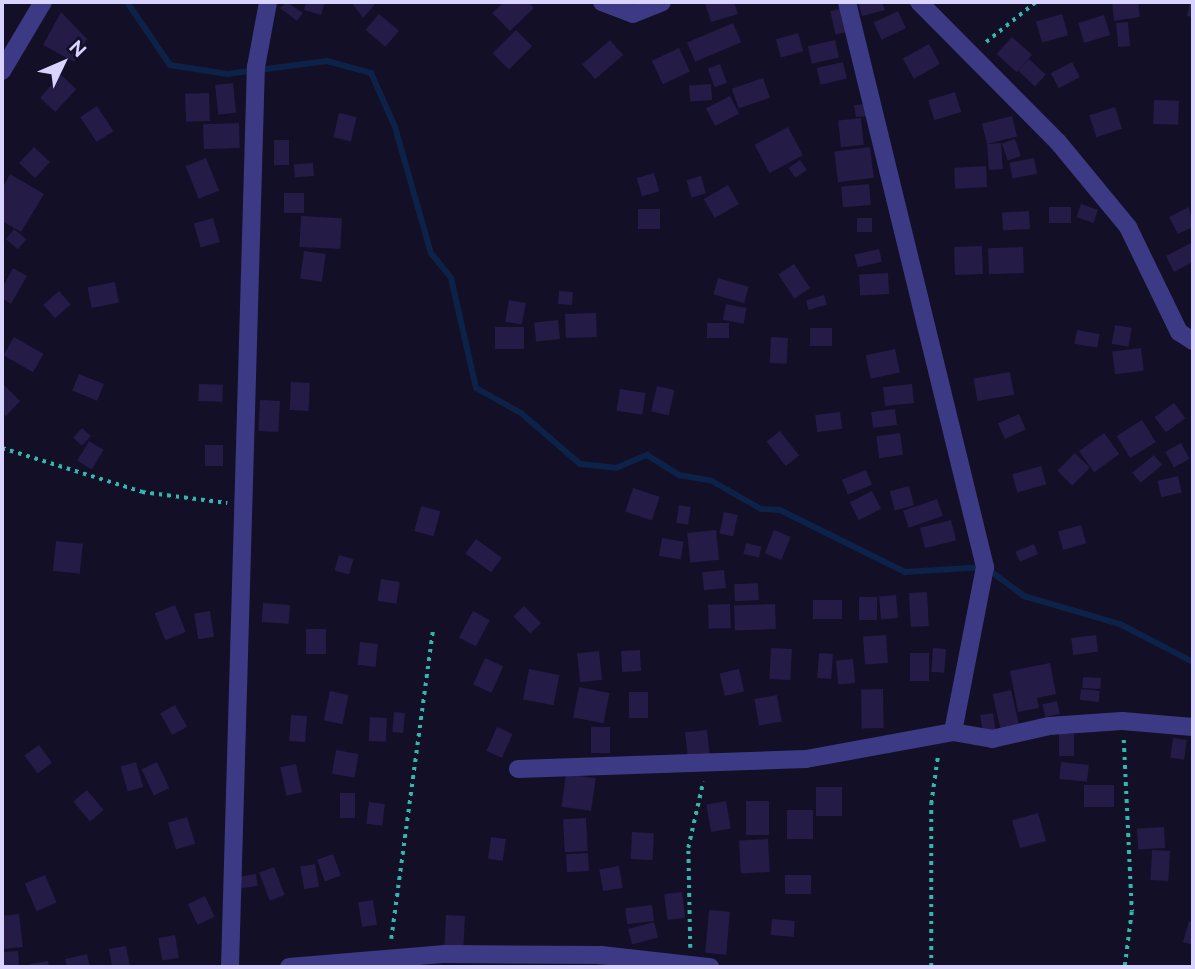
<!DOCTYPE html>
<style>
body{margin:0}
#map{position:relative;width:1195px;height:969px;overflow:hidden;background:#130f26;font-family:Raleway,sans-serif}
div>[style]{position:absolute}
.stream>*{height:6px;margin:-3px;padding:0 3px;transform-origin:3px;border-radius:3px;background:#0c2248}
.building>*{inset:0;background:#241b47;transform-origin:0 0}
.path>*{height:3.5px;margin-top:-1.75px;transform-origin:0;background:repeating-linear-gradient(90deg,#2fb8b0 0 3.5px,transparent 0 8.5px)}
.minor>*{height:18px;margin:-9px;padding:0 9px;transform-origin:9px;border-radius:9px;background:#3d3a85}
.tertiary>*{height:18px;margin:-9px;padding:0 9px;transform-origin:9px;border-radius:9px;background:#3d3a85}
span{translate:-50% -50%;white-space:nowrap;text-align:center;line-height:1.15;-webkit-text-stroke:5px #130f26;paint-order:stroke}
.frame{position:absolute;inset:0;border:4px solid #d9d4ff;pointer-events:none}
.north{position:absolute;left:28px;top:28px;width:70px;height:70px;-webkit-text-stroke:5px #130f26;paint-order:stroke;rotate:46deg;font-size:19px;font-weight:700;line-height:28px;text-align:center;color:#d9d4ff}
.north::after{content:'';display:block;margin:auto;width:24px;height:32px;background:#d9d4ff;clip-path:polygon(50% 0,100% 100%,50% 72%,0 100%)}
</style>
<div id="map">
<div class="stream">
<div style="left:127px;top:2px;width:76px;rotate:55.7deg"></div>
<div style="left:170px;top:65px;width:58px;rotate:9deg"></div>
<div style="left:227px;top:74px;width:101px;rotate:-7.4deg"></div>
<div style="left:327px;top:61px;width:46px;rotate:15.3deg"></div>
<div style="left:371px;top:73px;width:59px;rotate:66deg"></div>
<div style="left:395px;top:127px;width:131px;rotate:74.1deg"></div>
<div style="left:431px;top:253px;width:32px;rotate:51deg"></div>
<div style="left:451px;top:278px;width:113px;rotate:77.2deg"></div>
<div style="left:476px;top:388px;width:51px;rotate:29.1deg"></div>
<div style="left:521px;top:413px;width:78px;rotate:40.8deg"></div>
<div style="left:580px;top:464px;width:36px;rotate:6deg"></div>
<div style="left:616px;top:468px;width:34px;rotate:-23deg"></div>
<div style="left:647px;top:455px;width:38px;rotate:32deg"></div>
<div style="left:679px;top:475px;width:34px;rotate:10deg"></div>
<div style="left:712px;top:481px;width:56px;rotate:29.7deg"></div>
<div style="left:761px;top:509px;width:19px;rotate:3deg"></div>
<div style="left:780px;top:510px;width:140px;rotate:26.4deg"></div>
<div style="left:905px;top:572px;width:80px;rotate:-3.6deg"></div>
<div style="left:985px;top:567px;width:49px;rotate:36.6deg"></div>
<div style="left:1024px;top:596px;width:100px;rotate:16.3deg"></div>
<div style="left:1120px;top:624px;width:82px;rotate:27.5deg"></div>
</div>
<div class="building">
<div style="clip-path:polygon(287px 2px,303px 13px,297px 21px,280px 8px)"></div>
<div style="clip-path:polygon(306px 2px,325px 2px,321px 15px,304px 10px)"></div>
<div style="clip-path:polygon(351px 2px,377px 2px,363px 18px)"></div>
<div style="clip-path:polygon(504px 2px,528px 2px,534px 8px,510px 31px,492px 13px)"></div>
<div style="clip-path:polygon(734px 2px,738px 14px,711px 22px,705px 3px)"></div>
<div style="clip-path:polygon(858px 2px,882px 2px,885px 10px,862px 16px)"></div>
<div style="clip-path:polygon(1112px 2px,1138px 2px,1140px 17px,1114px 21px)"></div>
<div style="clip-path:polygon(1190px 2px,1193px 2px,1193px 17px,1187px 16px)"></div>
<div style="left:844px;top:8px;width:24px;height:14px;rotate:78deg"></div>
<div style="left:898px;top:11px;width:19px;height:27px;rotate:65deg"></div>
<div style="clip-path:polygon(61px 12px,87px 39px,74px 62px,43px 45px)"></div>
<div style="left:379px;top:14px;width:26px;height:21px;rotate:40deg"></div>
<div style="left:1062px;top:14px;width:22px;height:27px;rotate:74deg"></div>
<div style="left:1104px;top:15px;width:21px;height:27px;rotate:73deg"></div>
<div style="left:1128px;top:22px;width:24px;height:12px;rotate:85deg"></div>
<div style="left:733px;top:23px;width:21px;height:50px;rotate:67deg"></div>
<div style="left:516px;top:30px;width:23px;height:33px;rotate:45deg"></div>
<div style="left:798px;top:33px;width:19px;height:23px;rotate:74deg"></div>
<div style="left:1012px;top:37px;width:27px;height:23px;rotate:42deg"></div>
<div style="left:610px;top:40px;width:20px;height:37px;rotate:49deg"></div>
<div style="left:835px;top:40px;width:18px;height:28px;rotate:77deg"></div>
<div style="left:929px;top:44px;width:23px;height:30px;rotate:61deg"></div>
<div style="left:679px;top:48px;width:26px;height:30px;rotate:65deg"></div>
<div style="left:1029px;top:59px;width:23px;height:16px;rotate:43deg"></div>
<div style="left:843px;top:62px;width:17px;height:27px;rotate:77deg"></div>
<div style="left:1072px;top:62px;width:17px;height:24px;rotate:62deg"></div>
<div style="left:720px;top:64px;width:20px;height:13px;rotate:70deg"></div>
<div style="left:61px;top:75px;width:21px;height:31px;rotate:43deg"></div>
<div style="left:763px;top:78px;width:21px;height:33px;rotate:71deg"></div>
<div style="left:233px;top:83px;width:30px;height:18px;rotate:84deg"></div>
<div style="left:711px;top:84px;width:16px;height:22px;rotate:86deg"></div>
<div style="left:955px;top:92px;width:21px;height:28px;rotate:73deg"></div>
<div style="left:209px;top:93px;width:28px;height:24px;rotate:88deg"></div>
<div style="left:730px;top:96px;width:20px;height:27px;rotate:63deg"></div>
<div style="left:1154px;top:100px;width:25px;height:24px;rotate:2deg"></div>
<div style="clip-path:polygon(867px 104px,869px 116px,856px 117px,854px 105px)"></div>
<div style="left:97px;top:106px;width:30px;height:20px;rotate:57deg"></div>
<div style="left:1115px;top:107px;width:23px;height:27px;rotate:72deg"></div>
<div style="left:339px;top:113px;width:18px;height:25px;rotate:13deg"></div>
<div style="left:1012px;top:116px;width:21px;height:31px;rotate:76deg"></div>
<div style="left:861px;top:118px;width:27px;height:23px;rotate:84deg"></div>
<div style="left:239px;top:123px;width:25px;height:36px;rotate:88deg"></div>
<div style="left:788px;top:127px;width:32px;height:38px;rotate:62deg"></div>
<div style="left:1015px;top:139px;width:18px;height:14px;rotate:71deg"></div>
<div style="left:274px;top:140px;width:15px;height:25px"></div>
<div style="left:1001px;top:143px;width:26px;height:14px;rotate:86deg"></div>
<div style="left:34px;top:147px;width:22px;height:22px;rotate:43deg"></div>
<div style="left:870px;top:147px;width:31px;height:36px;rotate:83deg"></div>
<div style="left:206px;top:158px;width:35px;height:22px;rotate:68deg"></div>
<div style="left:1034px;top:158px;width:16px;height:25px;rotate:79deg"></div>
<div style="left:800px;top:160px;width:12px;height:14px;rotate:55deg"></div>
<div style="left:313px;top:163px;width:13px;height:19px;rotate:86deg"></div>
<div style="left:986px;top:166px;width:21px;height:32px;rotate:87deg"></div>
<div style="left:654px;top:173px;width:19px;height:18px;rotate:74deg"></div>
<div style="clip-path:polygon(10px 174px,44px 194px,21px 232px,2px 221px,2px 189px)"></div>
<div style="left:701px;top:176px;width:18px;height:15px;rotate:74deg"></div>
<div style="left:869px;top:184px;width:21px;height:28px;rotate:85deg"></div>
<div style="left:728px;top:185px;width:22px;height:28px;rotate:60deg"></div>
<div style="left:284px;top:193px;width:20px;height:20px"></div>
<div style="left:1081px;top:204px;width:18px;height:14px;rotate:19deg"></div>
<div style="left:1049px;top:207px;width:22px;height:16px"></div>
<div style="clip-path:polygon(1189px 207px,1193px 227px,1178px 234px,1169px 217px)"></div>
<div style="left:638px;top:209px;width:22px;height:20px"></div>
<div style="left:1029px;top:211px;width:18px;height:27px;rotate:87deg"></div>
<div style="left:301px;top:216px;width:41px;height:31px;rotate:3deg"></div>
<div style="left:213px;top:218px;width:25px;height:20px;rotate:74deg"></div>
<div style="left:857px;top:218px;width:15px;height:14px"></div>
<div style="left:14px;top:229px;width:16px;height:13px;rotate:40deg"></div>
<div style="clip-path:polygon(1193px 242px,1193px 262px,1174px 272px,1166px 256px)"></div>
<div style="left:982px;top:246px;width:28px;height:28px;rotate:88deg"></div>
<div style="left:1023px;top:247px;width:26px;height:35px;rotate:88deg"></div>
<div style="left:879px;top:249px;width:13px;height:25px;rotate:77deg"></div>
<div style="left:304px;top:251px;width:22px;height:28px;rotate:8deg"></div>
<div style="left:794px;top:264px;width:29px;height:19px;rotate:56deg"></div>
<div style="clip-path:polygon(13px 268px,27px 276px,11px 304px,2px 298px,2px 288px)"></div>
<div style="left:888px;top:273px;width:21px;height:29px;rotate:87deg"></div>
<div style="left:718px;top:278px;width:32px;height:17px;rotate:16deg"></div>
<div style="left:115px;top:282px;width:21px;height:28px;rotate:79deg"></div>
<div style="left:59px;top:291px;width:18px;height:21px;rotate:49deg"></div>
<div style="left:559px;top:291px;width:14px;height:13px;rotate:4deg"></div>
<div style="left:824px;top:295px;width:10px;height:19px;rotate:73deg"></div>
<div style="left:509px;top:300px;width:17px;height:22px;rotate:10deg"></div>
<div style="left:726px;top:304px;width:21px;height:16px;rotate:11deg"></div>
<div style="left:596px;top:313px;width:24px;height:31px;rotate:88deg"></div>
<div style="left:558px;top:320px;width:19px;height:24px;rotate:84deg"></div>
<div style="left:707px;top:323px;width:22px;height:15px"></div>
<div style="left:1115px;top:325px;width:17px;height:19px;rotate:10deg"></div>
<div style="left:524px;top:327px;width:22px;height:29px;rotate:90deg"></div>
<div style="left:810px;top:328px;width:22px;height:18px"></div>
<div style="left:1077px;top:330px;width:23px;height:14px;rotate:10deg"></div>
<div style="left:14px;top:337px;width:34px;height:21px;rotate:30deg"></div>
<div style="left:771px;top:337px;width:17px;height:26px;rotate:3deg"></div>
<div style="left:1141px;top:348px;width:23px;height:29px;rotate:83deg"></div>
<div style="left:895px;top:349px;width:24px;height:30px;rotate:78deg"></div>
<div style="left:1010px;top:372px;width:23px;height:37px;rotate:80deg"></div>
<div style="left:79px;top:374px;width:27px;height:18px;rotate:22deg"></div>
<div style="left:291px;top:382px;width:19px;height:28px;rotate:3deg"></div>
<div style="clip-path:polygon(2px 383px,20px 401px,6px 416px,2px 412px)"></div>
<div style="left:199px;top:384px;width:24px;height:17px;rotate:2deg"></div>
<div style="left:912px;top:384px;width:19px;height:29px;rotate:84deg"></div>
<div style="left:657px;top:386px;width:18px;height:26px;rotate:13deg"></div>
<div style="left:620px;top:389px;width:26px;height:22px;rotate:9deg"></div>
<div style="left:260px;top:400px;width:20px;height:31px;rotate:3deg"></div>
<div style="left:1174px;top:403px;width:19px;height:24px;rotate:54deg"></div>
<div style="left:895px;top:409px;width:16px;height:24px;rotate:83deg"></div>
<div style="left:840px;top:412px;width:17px;height:25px;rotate:83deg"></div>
<div style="left:1019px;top:414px;width:17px;height:23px;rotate:66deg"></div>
<div style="left:1142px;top:420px;width:26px;height:30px;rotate:58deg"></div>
<div style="left:82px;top:428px;width:12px;height:13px;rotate:42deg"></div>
<div style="left:780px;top:431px;width:31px;height:17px;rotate:52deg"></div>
<div style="left:900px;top:433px;width:22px;height:24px;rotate:82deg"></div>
<div style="left:1104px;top:433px;width:26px;height:31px;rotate:54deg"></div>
<div style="left:89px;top:441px;width:17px;height:23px;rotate:31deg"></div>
<div style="left:1181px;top:443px;width:18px;height:18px;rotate:61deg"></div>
<div style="left:205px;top:445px;width:18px;height:21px"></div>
<div style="left:1075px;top:453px;width:21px;height:25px;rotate:45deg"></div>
<div style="left:1154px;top:455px;width:13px;height:28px;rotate:51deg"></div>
<div style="left:1041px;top:466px;width:19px;height:30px;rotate:74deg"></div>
<div style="left:866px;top:470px;width:16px;height:26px;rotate:68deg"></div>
<div style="left:1178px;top:476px;width:17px;height:21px;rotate:77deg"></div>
<div style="left:909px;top:486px;width:20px;height:20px;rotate:75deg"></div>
<div style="left:633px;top:488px;width:28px;height:25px;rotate:18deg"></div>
<div style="left:872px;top:491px;width:20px;height:25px;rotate:63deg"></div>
<div style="left:937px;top:499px;width:18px;height:36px;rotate:71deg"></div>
<div style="left:679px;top:505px;width:12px;height:18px;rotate:9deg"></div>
<div style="left:421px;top:506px;width:20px;height:26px;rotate:15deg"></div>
<div style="left:724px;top:512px;width:14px;height:22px;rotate:12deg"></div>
<div style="left:951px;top:520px;width:21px;height:32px;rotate:76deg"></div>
<div style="left:1081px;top:525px;width:19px;height:24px;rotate:74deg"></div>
<div style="left:716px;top:530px;width:30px;height:29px;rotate:84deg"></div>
<div style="left:774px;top:530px;width:18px;height:25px;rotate:22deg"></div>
<div style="left:662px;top:538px;width:22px;height:18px;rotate:10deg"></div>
<div style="left:476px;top:539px;width:32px;height:18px;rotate:36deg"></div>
<div style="left:56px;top:541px;width:27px;height:30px;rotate:6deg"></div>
<div style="left:746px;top:543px;width:16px;height:11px;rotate:14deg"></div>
<div style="left:1034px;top:544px;width:11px;height:20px;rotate:68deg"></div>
<div style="left:339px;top:555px;width:15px;height:16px;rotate:16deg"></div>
<div style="left:724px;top:570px;width:18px;height:22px;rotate:84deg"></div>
<div style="left:381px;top:579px;width:19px;height:22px;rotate:9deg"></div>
<div style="left:758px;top:583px;width:17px;height:24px;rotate:87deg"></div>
<div style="left:927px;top:592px;width:34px;height:18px;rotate:87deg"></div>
<div style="left:896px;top:595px;width:23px;height:17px;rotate:85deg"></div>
<div style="left:859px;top:597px;width:18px;height:23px"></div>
<div style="left:842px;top:600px;width:19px;height:29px;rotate:90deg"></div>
<div style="left:263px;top:603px;width:27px;height:19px;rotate:4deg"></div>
<div style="left:730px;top:604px;width:24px;height:22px;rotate:88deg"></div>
<div style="left:775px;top:604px;width:25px;height:41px;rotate:88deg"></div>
<div style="left:175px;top:605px;width:29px;height:22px;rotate:68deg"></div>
<div style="left:524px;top:606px;width:24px;height:15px;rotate:45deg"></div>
<div style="left:210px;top:611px;width:26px;height:16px;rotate:81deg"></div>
<div style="left:473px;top:611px;width:19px;height:30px;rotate:28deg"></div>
<div style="left:306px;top:629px;width:20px;height:25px"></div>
<div style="left:886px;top:635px;width:28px;height:23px;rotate:86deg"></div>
<div style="left:1096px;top:635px;width:17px;height:25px;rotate:83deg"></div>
<div style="left:360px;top:642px;width:18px;height:23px;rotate:6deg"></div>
<div style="left:771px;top:648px;width:21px;height:31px;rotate:3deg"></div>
<div style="left:933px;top:648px;width:13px;height:24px;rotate:4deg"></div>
<div style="left:640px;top:650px;width:21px;height:19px;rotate:87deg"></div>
<div style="left:599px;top:651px;width:29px;height:22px;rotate:84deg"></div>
<div style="left:819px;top:653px;width:14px;height:25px;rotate:4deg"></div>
<div style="left:910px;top:653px;width:19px;height:28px"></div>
<div style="left:485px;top:658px;width:20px;height:29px;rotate:24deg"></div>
<div style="left:853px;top:659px;width:24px;height:17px;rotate:85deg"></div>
<div style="clip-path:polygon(1050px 663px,1056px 694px,1037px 698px,1039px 708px,1018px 712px,1010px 671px)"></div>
<div style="left:529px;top:669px;width:31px;height:31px;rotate:11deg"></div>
<div style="left:739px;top:669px;width:23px;height:20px;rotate:77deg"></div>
<div style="left:1083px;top:677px;width:18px;height:11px;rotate:3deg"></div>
<div style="left:579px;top:687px;width:31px;height:31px;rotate:11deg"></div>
<div style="left:883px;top:689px;width:39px;height:22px;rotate:89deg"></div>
<div style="left:1081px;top:689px;width:19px;height:11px;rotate:6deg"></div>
<div style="left:1011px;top:690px;width:39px;height:19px;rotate:77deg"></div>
<div style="left:330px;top:691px;width:19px;height:30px;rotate:12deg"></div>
<div style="left:629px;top:692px;width:19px;height:26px"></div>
<div style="left:777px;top:695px;width:27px;height:23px;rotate:80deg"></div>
<div style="left:1057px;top:701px;width:13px;height:15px;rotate:77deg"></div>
<div style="left:175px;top:705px;width:25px;height:17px;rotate:61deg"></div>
<div style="left:394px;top:712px;width:11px;height:20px;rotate:5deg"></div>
<div style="left:993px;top:713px;width:18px;height:13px;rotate:81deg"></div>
<div style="left:291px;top:715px;width:16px;height:26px;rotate:4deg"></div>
<div style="left:370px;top:717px;width:17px;height:24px;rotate:3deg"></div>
<div style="left:497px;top:727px;width:17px;height:26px;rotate:24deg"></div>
<div style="left:591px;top:727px;width:19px;height:26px"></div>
<div style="left:707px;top:730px;width:29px;height:22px;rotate:84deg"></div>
<div style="left:1059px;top:734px;width:15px;height:22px"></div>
<div style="left:1173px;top:738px;width:14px;height:20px;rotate:8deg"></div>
<div style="left:39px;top:745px;width:22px;height:18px;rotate:54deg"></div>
<div style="left:336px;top:750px;width:23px;height:24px;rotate:10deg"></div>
<div style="left:136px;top:762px;width:26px;height:16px;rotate:74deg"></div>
<div style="left:157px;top:762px;width:29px;height:17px;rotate:65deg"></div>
<div style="left:1061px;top:762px;width:28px;height:17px;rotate:6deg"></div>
<div style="left:296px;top:764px;width:29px;height:16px;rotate:78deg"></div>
<div style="left:566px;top:774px;width:30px;height:33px;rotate:8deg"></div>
<div style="left:1114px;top:785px;width:22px;height:30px;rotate:90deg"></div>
<div style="left:816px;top:787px;width:26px;height:29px"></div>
<div style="left:87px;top:790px;width:26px;height:18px;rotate:50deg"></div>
<div style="left:340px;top:793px;width:15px;height:25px"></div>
<div style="left:726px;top:801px;width:28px;height:20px;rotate:80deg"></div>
<div style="left:746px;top:801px;width:23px;height:34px"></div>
<div style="left:369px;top:802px;width:16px;height:22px;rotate:7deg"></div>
<div style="left:787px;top:810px;width:26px;height:29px"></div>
<div style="left:1038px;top:813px;width:29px;height:27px;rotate:74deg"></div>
<div style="left:187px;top:817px;width:28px;height:20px;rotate:73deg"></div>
<div style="left:586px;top:818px;width:33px;height:23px;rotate:87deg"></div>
<div style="left:1164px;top:827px;width:21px;height:27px;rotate:87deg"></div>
<div style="left:632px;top:832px;width:22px;height:27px;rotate:3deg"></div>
<div style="left:491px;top:837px;width:15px;height:22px;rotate:8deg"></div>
<div style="left:768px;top:839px;width:33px;height:29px;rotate:87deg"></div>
<div style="left:1152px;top:850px;width:18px;height:30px;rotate:3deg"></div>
<div style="left:588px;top:853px;width:18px;height:22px;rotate:87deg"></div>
<div style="left:333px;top:854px;width:23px;height:17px;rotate:70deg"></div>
<div style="left:315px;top:864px;width:23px;height:15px;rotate:80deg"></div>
<div style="left:619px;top:866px;width:22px;height:20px;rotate:80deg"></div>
<div style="left:274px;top:867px;width:30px;height:16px;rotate:69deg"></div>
<div style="left:256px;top:874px;width:12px;height:19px;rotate:81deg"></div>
<div style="left:45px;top:875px;width:30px;height:22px;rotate:67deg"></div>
<div style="left:785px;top:875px;width:26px;height:19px"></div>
<div style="left:682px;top:892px;width:26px;height:18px;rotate:83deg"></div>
<div style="left:205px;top:896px;width:23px;height:19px;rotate:65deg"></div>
<div style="left:373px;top:900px;width:25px;height:15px;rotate:81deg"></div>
<div style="left:652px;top:905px;width:16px;height:27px;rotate:83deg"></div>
<div style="left:709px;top:910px;width:21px;height:43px;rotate:5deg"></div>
<div style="clip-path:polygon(19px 914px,23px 947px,2px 949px,2px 916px)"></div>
<div style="left:446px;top:915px;width:19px;height:31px;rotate:3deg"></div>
<div style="left:772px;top:919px;width:23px;height:16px;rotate:5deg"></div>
<div style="clip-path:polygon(1189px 921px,1193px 923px,1193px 945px,1183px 942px)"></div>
<div style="left:654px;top:922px;width:16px;height:27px;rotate:75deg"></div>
<div style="left:175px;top:935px;width:23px;height:17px;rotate:80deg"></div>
<div style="clip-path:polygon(126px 946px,130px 967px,112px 967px,109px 949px)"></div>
<div style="left:18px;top:951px;width:16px;height:16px;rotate:86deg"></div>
<div style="clip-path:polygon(87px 954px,90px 967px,67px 967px,65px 959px)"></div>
<div style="clip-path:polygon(48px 961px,49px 967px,30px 967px,30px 964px)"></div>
<div style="clip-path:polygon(598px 963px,630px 964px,630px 967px,598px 967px)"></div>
</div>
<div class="path">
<div style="left:986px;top:42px;width:64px;rotate:-38.7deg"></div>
<div style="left:2px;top:448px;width:147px;rotate:17.4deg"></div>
<div style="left:142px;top:492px;width:86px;rotate:7.4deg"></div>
<div style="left:1124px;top:740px;width:172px;rotate:87.3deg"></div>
<div style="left:1132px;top:912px;width:55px;rotate:97.3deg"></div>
<div style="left:391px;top:939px;width:313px;rotate:-82.3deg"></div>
<div style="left:690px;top:948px;width:100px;rotate:-91.1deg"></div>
<div style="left:688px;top:848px;width:68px;rotate:-77.2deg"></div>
<div style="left:931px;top:967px;width:163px;rotate:-90deg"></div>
<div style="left:931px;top:804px;width:50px;rotate:-82deg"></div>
</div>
<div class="minor">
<div style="left:602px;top:2px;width:33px;rotate:21deg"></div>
<div style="left:633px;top:14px;width:31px;rotate:-22deg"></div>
<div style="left:847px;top:2px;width:582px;rotate:76.27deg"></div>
<div style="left:985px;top:567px;width:168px;rotate:101deg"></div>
<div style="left:518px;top:769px;width:288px;rotate:-2deg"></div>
<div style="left:806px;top:759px;width:149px;rotate:-10.4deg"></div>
<div style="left:953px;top:732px;width:40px;rotate:10deg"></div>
<div style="left:992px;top:739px;width:58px;rotate:-12.8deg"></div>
<div style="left:1049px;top:726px;width:73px;rotate:-3.9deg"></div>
<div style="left:1122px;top:721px;width:71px;rotate:4.8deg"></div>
<div style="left:230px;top:967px;width:900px;rotate:-88.35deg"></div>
<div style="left:256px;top:67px;width:66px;rotate:-79.5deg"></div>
<div style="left:289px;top:967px;width:157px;rotate:-4.8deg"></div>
<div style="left:445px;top:954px;width:156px;rotate:0.4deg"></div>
<div style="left:601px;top:955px;width:110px;rotate:6.3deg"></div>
</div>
<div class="tertiary">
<div style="left:919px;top:2px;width:197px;rotate:45.2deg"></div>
<div style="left:1058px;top:142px;width:110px;rotate:50.5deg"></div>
<div style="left:1128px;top:227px;width:117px;rotate:64.1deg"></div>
<div style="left:1179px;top:332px;width:17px;rotate:33deg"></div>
<div style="left:2px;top:71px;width:80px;rotate:-59.3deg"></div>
</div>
<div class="frame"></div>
<div class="north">N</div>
</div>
